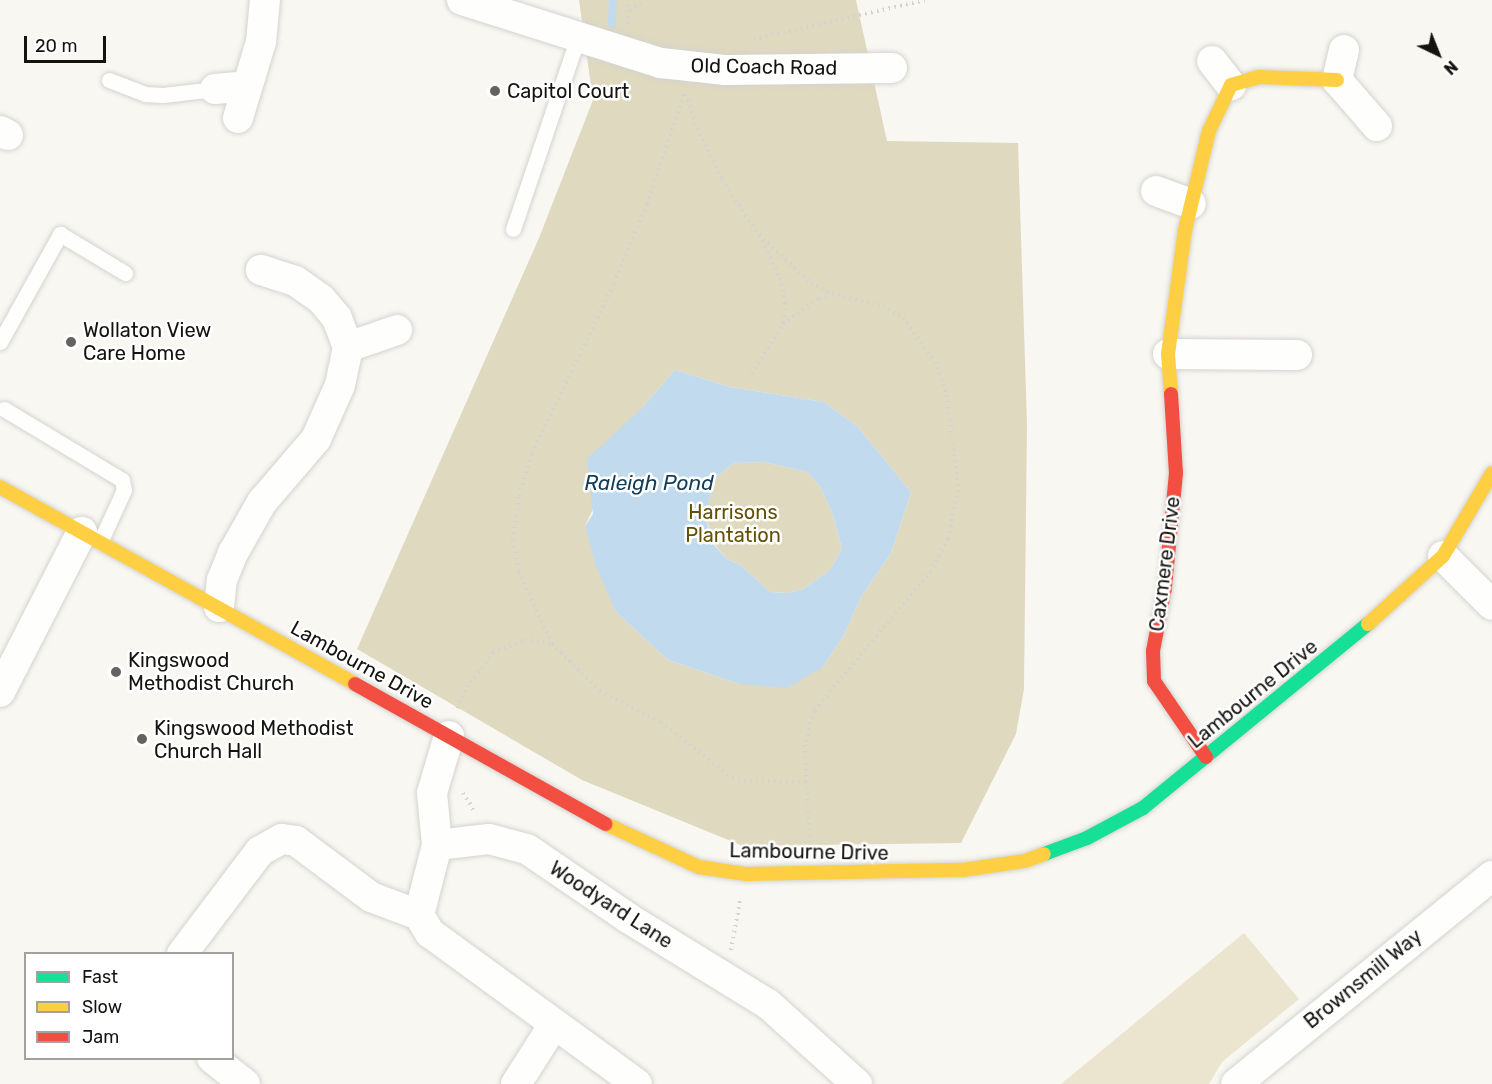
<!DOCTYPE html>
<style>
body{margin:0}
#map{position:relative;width:1492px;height:1084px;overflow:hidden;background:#f8f7f2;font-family:Rubik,sans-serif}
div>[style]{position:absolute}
.green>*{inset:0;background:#ebe5cf}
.forest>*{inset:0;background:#dfd9bf}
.water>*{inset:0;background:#c1daed}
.stream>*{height:8px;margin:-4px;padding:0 4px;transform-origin:4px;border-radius:4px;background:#c1daed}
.path>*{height:4px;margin-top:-2px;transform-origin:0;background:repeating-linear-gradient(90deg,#d3d2d1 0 1.5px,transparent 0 6px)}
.roads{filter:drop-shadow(0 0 2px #d4d3cf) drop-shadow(0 0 2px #d4d3cf)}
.lane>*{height:15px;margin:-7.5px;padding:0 7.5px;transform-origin:7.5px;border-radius:7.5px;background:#fefefd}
.street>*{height:30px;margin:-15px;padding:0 15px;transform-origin:15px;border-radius:15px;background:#fefefd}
.fast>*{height:14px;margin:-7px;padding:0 7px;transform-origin:7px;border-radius:7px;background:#16e098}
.slow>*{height:14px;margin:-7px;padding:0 7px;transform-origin:7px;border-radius:7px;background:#ffcf43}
.jam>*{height:14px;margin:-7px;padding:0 7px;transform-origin:7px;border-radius:7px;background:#f24e42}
.dots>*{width:16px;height:16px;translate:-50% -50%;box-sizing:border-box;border:3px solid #fff;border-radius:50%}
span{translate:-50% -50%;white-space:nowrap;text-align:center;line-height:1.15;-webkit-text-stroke:5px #fff;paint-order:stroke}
.street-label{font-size:20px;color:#141310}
.poi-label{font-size:20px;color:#141310}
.left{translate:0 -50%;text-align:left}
.park-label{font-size:20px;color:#625105}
.water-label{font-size:21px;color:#123c5a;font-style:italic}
.legend{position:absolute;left:24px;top:952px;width:210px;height:108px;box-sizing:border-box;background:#fff;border:2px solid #a1a19f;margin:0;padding:8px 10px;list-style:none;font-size:18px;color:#141310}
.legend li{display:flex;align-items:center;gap:12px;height:30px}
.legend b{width:30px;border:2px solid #a1a19f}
.north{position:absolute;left:1408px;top:24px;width:60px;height:60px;-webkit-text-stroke:4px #fff;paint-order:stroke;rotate:137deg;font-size:16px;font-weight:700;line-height:24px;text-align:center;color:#141310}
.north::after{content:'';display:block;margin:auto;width:21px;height:27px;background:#141310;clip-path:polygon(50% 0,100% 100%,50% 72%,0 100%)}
.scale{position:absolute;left:24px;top:36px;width:82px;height:27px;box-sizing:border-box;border:3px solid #141310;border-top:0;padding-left:8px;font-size:18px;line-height:21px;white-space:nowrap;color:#141310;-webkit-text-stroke:4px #fff;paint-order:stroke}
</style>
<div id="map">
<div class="green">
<div style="clip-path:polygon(1244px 933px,1299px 999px,1222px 1062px,1209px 1084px,1061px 1084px)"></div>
</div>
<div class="forest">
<div style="clip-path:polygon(evenodd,579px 0,856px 0,887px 141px,1018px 143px,1027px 423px,1024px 689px,1016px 734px,961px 843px,743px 846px,582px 780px,357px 649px,539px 238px,593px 100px,579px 0,675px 370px,730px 387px,824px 402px,857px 426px,911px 492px,891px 553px,861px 597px,844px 635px,823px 667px,739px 684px,668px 660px,616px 612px,585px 526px,642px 408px,675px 370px)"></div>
<div style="clip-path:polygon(765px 462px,807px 472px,820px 486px,833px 515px,842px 549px,830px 570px,803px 589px,787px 593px,770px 592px,741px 565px,727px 559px,715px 545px,705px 515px,715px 478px,734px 463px)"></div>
</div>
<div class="water">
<div style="clip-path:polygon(evenodd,675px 370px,730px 387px,824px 402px,857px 426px,911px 492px,891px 553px,861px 597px,844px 635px,823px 667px,787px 688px,739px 684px,668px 660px,616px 612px,596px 566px,585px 526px,593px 514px,587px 459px,642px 408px,675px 370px,765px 462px,807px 472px,820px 486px,833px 515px,842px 549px,830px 570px,803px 589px,787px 593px,770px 592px,741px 565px,727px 559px,714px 545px,705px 516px,715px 478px,734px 463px,765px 462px)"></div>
</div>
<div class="stream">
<div style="left:612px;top:24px;width:24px;rotate:-88deg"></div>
</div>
<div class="path">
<div style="left:630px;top:10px;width:18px;rotate:-34deg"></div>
<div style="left:628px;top:24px;width:24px;rotate:-88deg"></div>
<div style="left:754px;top:39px;width:175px;rotate:-12.8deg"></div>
<div style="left:687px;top:94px;width:30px;rotate:75deg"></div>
<div style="left:695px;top:123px;width:63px;rotate:64.7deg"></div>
<div style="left:722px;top:180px;width:66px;rotate:56.1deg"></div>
<div style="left:759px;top:235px;width:71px;rotate:42.7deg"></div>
<div style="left:811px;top:283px;width:24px;rotate:28deg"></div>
<div style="left:832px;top:294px;width:52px;rotate:13.2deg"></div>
<div style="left:883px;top:306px;width:23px;rotate:31deg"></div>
<div style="left:903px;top:318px;width:54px;rotate:54deg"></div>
<div style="left:935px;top:362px;width:35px;rotate:70deg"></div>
<div style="left:947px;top:395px;width:96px;rotate:83.4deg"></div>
<div style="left:958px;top:490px;width:50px;rotate:101.5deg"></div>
<div style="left:948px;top:539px;width:36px;rotate:118deg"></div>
<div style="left:931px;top:571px;width:182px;rotate:129.9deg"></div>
<div style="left:814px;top:711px;width:35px;rotate:105deg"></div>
<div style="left:805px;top:745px;width:101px;rotate:87.2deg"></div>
<div style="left:762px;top:241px;width:41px;rotate:64.1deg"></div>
<div style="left:780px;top:278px;width:25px;rotate:79deg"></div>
<div style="left:785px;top:303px;width:21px;rotate:95deg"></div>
<div style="left:752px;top:374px;width:59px;rotate:-58.2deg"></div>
<div style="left:783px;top:324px;width:44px;rotate:-35.8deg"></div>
<div style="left:819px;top:298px;width:12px;rotate:-14deg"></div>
<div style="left:552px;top:644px;width:67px;rotate:44.4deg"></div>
<div style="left:600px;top:691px;width:68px;rotate:26.9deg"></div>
<div style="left:661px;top:722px;width:84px;rotate:38.2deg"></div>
<div style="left:727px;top:774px;width:18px;rotate:22deg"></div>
<div style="left:744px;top:781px;width:65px;rotate:1.8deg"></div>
<div style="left:457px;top:708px;width:23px;rotate:-65deg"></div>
<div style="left:467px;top:687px;width:43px;rotate:-52.6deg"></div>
<div style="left:493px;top:653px;width:35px;rotate:-22deg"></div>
<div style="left:525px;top:640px;width:27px;rotate:8deg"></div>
<div style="left:552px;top:644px;width:81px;rotate:-115deg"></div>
<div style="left:518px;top:571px;width:31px;rotate:-99deg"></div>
<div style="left:513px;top:540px;width:44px;rotate:-82.2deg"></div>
<div style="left:519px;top:496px;width:45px;rotate:-73.2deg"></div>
<div style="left:532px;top:453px;width:189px;rotate:-64.2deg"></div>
<div style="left:614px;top:283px;width:86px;rotate:-67.3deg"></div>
<div style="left:647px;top:204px;width:116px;rotate:-71.4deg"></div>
<div style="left:463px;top:793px;width:22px;rotate:58deg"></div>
<div style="left:731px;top:950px;width:50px;rotate:-79.6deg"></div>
</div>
<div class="roads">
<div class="lane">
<div style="left:109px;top:80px;width:39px;rotate:21deg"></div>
<div style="left:145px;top:94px;width:18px;rotate:3deg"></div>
<div style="left:163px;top:95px;width:52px;rotate:-6.6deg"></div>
<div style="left:513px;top:229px;width:206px;rotate:-71.3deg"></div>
<div style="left:0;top:342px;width:124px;rotate:-60.9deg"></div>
<div style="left:60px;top:234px;width:76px;rotate:31deg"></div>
<div style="left:4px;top:409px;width:138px;rotate:31deg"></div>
<div style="left:122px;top:480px;width:10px;rotate:79deg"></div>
<div style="left:124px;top:490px;width:57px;rotate:114.8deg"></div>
</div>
<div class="street">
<div style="left:462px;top:0;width:209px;rotate:17.6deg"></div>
<div style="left:661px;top:63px;width:63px;rotate:6.3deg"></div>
<div style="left:724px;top:70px;width:168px;rotate:-0.7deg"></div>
<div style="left:1344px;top:50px;width:31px;rotate:103deg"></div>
<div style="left:1337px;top:80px;width:61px;rotate:49deg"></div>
<div style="left:1212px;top:61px;width:31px;rotate:52deg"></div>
<div style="left:215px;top:89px;width:32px;rotate:-5deg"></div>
<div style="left:238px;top:118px;width:79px;rotate:-73.2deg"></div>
<div style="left:261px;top:42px;width:42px;rotate:-84.6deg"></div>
<div style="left:0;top:131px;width:9px;rotate:27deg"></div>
<div style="left:1156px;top:191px;width:37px;rotate:20deg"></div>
<div style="left:348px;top:347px;width:52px;rotate:-19.1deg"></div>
<div style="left:1168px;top:354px;width:129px;rotate:0.4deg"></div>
<div style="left:1443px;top:556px;width:69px;rotate:45deg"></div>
<div style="left:219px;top:607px;width:27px;rotate:-84deg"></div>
<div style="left:222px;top:580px;width:29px;rotate:-68deg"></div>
<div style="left:233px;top:553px;width:59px;rotate:-60.4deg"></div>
<div style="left:262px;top:502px;width:83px;rotate:-49.4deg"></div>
<div style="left:316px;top:439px;width:59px;rotate:-66deg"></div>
<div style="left:340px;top:385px;width:39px;rotate:-78deg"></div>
<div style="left:348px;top:347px;width:31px;rotate:-111deg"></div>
<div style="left:337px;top:318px;width:25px;rotate:-130deg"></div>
<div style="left:321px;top:299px;width:32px;rotate:-145deg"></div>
<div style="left:295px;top:281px;width:36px;rotate:-162deg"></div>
<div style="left:0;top:692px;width:180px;rotate:-62.9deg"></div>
<div style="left:449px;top:736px;width:59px;rotate:106.6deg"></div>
<div style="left:432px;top:793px;width:52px;rotate:84.5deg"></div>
<div style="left:437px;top:845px;width:52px;rotate:-6.6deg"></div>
<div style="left:489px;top:839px;width:39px;rotate:15deg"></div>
<div style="left:527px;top:849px;width:122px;rotate:34.3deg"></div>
<div style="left:628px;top:918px;width:164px;rotate:31.6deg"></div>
<div style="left:768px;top:1004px;width:120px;rotate:42deg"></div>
<div style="left:437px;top:845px;width:72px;rotate:104.4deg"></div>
<div style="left:419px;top:915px;width:21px;rotate:59deg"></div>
<div style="left:430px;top:933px;width:256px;rotate:36.1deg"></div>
<div style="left:182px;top:954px;width:129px;rotate:-52.9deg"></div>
<div style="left:260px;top:851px;width:25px;rotate:-29deg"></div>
<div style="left:282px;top:839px;width:14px;rotate:8deg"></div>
<div style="left:296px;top:841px;width:94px;rotate:36.7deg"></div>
<div style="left:371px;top:897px;width:51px;rotate:20.6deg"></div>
<div style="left:212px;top:1058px;width:42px;rotate:38.2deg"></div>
<div style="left:516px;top:1084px;width:69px;rotate:-57.5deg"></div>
<div style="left:1236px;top:1084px;width:330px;rotate:-39.1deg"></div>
</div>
<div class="fast">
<div style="left:1044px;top:854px;width:46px;rotate:-20.4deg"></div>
<div style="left:1087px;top:838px;width:64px;rotate:-28.2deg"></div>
<div style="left:1143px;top:808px;width:291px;rotate:-39.3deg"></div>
</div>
<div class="slow">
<div style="left:1171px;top:394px;width:40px;rotate:-94.3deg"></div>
<div style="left:1168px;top:354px;width:125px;rotate:-82.2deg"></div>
<div style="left:1185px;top:230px;width:102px;rotate:-76.4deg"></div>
<div style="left:1209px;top:131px;width:51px;rotate:-64.4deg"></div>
<div style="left:1231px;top:85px;width:29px;rotate:-16deg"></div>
<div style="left:1259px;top:77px;width:78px;rotate:2.2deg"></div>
<div style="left:0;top:487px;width:406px;rotate:29deg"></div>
<div style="left:1368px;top:624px;width:101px;rotate:-42.2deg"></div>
<div style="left:1443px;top:556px;width:96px;rotate:-59.4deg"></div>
<div style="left:606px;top:824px;width:102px;rotate:24.8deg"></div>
<div style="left:699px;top:867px;width:48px;rotate:8.5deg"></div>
<div style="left:746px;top:874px;width:217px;rotate:-1.1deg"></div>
<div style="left:963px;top:870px;width:63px;rotate:-8.3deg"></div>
<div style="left:1025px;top:861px;width:20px;rotate:-20deg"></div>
</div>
<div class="jam">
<div style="left:1171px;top:394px;width:79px;rotate:86.4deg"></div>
<div style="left:1176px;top:473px;width:116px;rotate:95.5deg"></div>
<div style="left:1165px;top:588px;width:64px;rotate:100.8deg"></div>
<div style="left:1153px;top:651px;width:30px;rotate:88deg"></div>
<div style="left:1154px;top:681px;width:92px;rotate:55.6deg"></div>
<div style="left:355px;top:684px;width:287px;rotate:29.2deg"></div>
</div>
</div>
<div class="dots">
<div style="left:495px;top:91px;background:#64635f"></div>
<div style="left:71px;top:342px;background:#64635f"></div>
<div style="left:116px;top:672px;background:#64635f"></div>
<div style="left:142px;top:739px;background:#64635f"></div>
</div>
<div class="street-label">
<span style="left:764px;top:67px;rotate:1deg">Old Coach Road</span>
<span style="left:1165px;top:564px;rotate:-83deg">Caxmere Drive</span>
<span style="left:362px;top:665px;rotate:29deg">Lambourne Drive</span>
<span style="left:1253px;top:694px;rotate:-39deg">Lambourne Drive</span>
<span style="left:809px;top:852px;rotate:1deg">Lambourne Drive</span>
<span style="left:611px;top:905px;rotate:33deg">Woodyard Lane</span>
<span style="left:1363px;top:979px;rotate:-39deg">Brownsmill Way</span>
</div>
<div class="poi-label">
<span class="left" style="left:507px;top:91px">Capitol Court</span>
<span class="left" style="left:83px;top:342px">Wollaton View<br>Care Home</span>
<span class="left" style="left:128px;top:672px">Kingswood<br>Methodist Church</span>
<span class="left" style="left:154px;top:740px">Kingswood Methodist<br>Church Hall</span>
</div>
<div class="park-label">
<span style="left:733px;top:524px">Harrisons<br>Plantation</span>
</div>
<div class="water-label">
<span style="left:649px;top:483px">Raleigh Pond</span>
</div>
<ul class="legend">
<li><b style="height:8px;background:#16e098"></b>Fast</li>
<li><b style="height:8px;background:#ffcf43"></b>Slow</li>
<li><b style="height:8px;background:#f24e42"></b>Jam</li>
</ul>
<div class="north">N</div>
<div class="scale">20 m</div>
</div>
